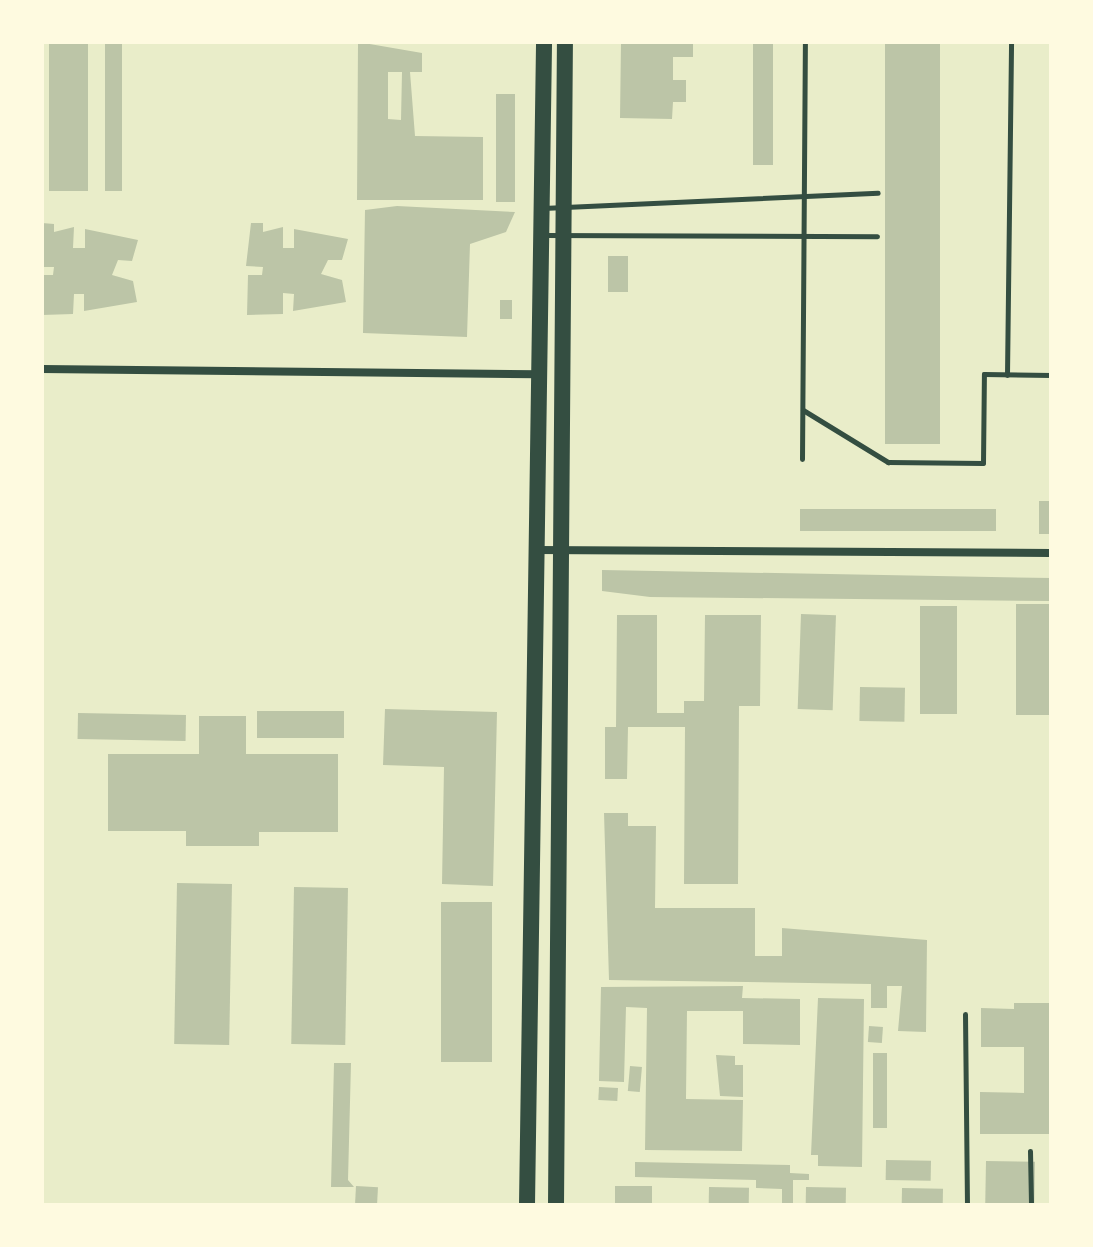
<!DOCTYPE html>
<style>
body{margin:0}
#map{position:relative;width:1093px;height:1247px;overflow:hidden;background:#e9edc9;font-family:Manrope,sans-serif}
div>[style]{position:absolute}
.building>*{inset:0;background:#bcc5a7;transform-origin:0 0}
.service>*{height:5px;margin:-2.5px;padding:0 2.5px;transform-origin:2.5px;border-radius:2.5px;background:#344e41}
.minor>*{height:8px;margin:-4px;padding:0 4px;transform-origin:4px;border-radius:4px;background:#344e41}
.secondary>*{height:16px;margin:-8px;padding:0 8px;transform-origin:8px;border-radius:8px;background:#344e41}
span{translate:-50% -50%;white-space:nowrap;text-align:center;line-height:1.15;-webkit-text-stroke:6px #fefae0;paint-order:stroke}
.frame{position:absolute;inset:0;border:44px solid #fefae0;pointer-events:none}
</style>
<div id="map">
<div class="building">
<div style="left:49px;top:42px;width:39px;height:149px"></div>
<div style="left:105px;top:42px;width:17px;height:149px"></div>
<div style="clip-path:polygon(evenodd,358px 42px,422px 53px,422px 72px,410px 72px,415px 136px,483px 137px,483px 200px,357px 200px,358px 42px,388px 72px,402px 72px,401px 120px,388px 119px,388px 72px)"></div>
<div style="clip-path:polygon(621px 42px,693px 42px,693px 57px,673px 57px,673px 80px,686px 80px,686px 102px,673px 102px,672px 119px,620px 118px)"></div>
<div style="left:753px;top:42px;width:20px;height:123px"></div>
<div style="left:885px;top:42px;width:55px;height:402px"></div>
<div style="left:496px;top:94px;width:19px;height:108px"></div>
<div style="clip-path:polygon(397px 206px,515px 212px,506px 232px,470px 244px,467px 337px,363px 333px,365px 210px)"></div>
<div style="clip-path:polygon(42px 223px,54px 224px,54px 232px,74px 227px,73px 248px,85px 248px,85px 229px,138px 240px,132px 261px,118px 260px,112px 275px,133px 281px,137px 302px,84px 311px,84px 294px,74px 294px,73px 314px,42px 315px,42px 275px,53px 275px,54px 267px,42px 267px)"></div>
<div style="clip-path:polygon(251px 223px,263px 223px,263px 232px,283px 227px,283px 248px,294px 248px,294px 229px,348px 239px,342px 260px,328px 260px,321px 274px,342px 280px,346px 302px,293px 311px,294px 294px,283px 293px,283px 314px,247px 315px,248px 275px,262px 275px,263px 267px,246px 266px)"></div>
<div style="left:608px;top:256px;width:20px;height:36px"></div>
<div style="left:500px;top:300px;width:12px;height:19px"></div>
<div style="left:1039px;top:501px;width:12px;height:33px"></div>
<div style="left:800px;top:509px;width:196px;height:22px"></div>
<div style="clip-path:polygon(602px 570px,1051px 578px,1051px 601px,650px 597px,602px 591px)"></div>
<div style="left:1016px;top:604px;width:35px;height:111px"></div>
<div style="left:920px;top:606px;width:37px;height:108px"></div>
<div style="left:801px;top:614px;width:35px;height:95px;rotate:2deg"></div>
<div style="clip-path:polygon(617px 615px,657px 615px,657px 713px,684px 713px,684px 701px,704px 701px,705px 615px,761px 615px,760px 706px,739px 706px,738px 884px,684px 884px,685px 727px,628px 727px,627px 779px,605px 779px,605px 727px,616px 727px)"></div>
<div style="left:860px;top:687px;width:45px;height:34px;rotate:1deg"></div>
<div style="clip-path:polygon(385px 709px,497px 712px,493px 886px,442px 884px,444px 767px,383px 765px)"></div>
<div style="left:257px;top:711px;width:87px;height:27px"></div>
<div style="left:78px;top:713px;width:108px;height:26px;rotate:1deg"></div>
<div style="clip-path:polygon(199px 716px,246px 716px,246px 754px,338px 754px,338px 832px,259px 832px,259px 846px,186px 846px,186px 831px,108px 831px,108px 754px,199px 754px)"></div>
<div style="clip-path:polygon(604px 813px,628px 813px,628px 826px,656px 826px,655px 908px,755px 908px,755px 956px,782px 956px,782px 928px,927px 940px,926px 1032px,898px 1031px,902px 986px,887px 986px,887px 1008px,871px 1008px,871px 984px,609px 980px)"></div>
<div style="left:177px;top:883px;width:55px;height:161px;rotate:1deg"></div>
<div style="left:294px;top:887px;width:54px;height:157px;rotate:1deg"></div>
<div style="left:441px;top:902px;width:51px;height:160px"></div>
<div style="clip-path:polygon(743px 986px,742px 998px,800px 999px,800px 1045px,743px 1044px,743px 1011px,687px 1011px,686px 1099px,743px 1100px,742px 1151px,645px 1150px,647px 1008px,626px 1007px,624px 1082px,599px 1081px,601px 987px)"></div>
<div style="clip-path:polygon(818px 998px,864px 999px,862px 1167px,818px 1166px,818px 1155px,811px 1155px)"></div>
<div style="clip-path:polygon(1014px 1003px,1051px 1003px,1051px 1134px,980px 1134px,980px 1092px,1024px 1093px,1024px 1047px,981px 1047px,981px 1008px,1014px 1009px)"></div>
<div style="left:869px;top:1026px;width:14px;height:16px;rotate:4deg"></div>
<div style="left:873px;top:1053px;width:14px;height:75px"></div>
<div style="clip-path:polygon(716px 1055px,735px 1056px,735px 1065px,743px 1065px,743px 1097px,720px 1096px)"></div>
<div style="clip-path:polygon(334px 1063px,351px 1063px,348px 1180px,354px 1187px,331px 1187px)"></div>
<div style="left:630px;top:1066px;width:12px;height:25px;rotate:5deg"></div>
<div style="left:599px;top:1087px;width:19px;height:13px;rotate:3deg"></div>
<div style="left:886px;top:1160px;width:45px;height:20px;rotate:1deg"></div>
<div style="left:986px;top:1161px;width:49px;height:44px;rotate:1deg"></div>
<div style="clip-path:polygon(635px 1162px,790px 1165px,790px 1173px,809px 1174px,809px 1180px,793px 1180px,793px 1205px,782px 1205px,782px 1189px,756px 1188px,756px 1180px,635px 1177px)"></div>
<div style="left:356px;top:1186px;width:22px;height:19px;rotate:3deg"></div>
<div style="left:615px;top:1186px;width:37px;height:19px"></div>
<div style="left:709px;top:1187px;width:40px;height:18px;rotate:1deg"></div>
<div style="left:806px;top:1187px;width:40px;height:18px;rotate:1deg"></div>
<div style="left:902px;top:1188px;width:41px;height:17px;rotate:1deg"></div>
</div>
<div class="service">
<div style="left:543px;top:208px;width:335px;rotate:-2.6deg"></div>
<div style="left:543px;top:235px;width:334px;rotate:0.2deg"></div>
<div style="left:1007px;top:375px;width:333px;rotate:-89.3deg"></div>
<div style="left:803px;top:410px;width:100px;rotate:31.5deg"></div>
<div style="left:888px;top:462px;width:95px;rotate:0.6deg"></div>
<div style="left:983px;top:463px;width:89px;rotate:-89.4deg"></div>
<div style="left:984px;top:374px;width:67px;rotate:0.9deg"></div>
<div style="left:802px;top:459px;width:417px;rotate:-89.6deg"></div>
<div style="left:965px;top:1014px;width:191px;rotate:89.4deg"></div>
<div style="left:1030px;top:1151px;width:54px;rotate:88.9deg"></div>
</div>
<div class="minor">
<div style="left:42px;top:369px;width:496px;rotate:0.6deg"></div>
<div style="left:537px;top:550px;width:514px;rotate:0.33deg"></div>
</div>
<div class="secondary">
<div style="left:527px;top:1205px;width:1163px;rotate:-89.16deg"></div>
<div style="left:556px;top:1205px;width:1163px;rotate:-89.56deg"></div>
</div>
<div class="frame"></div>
</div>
